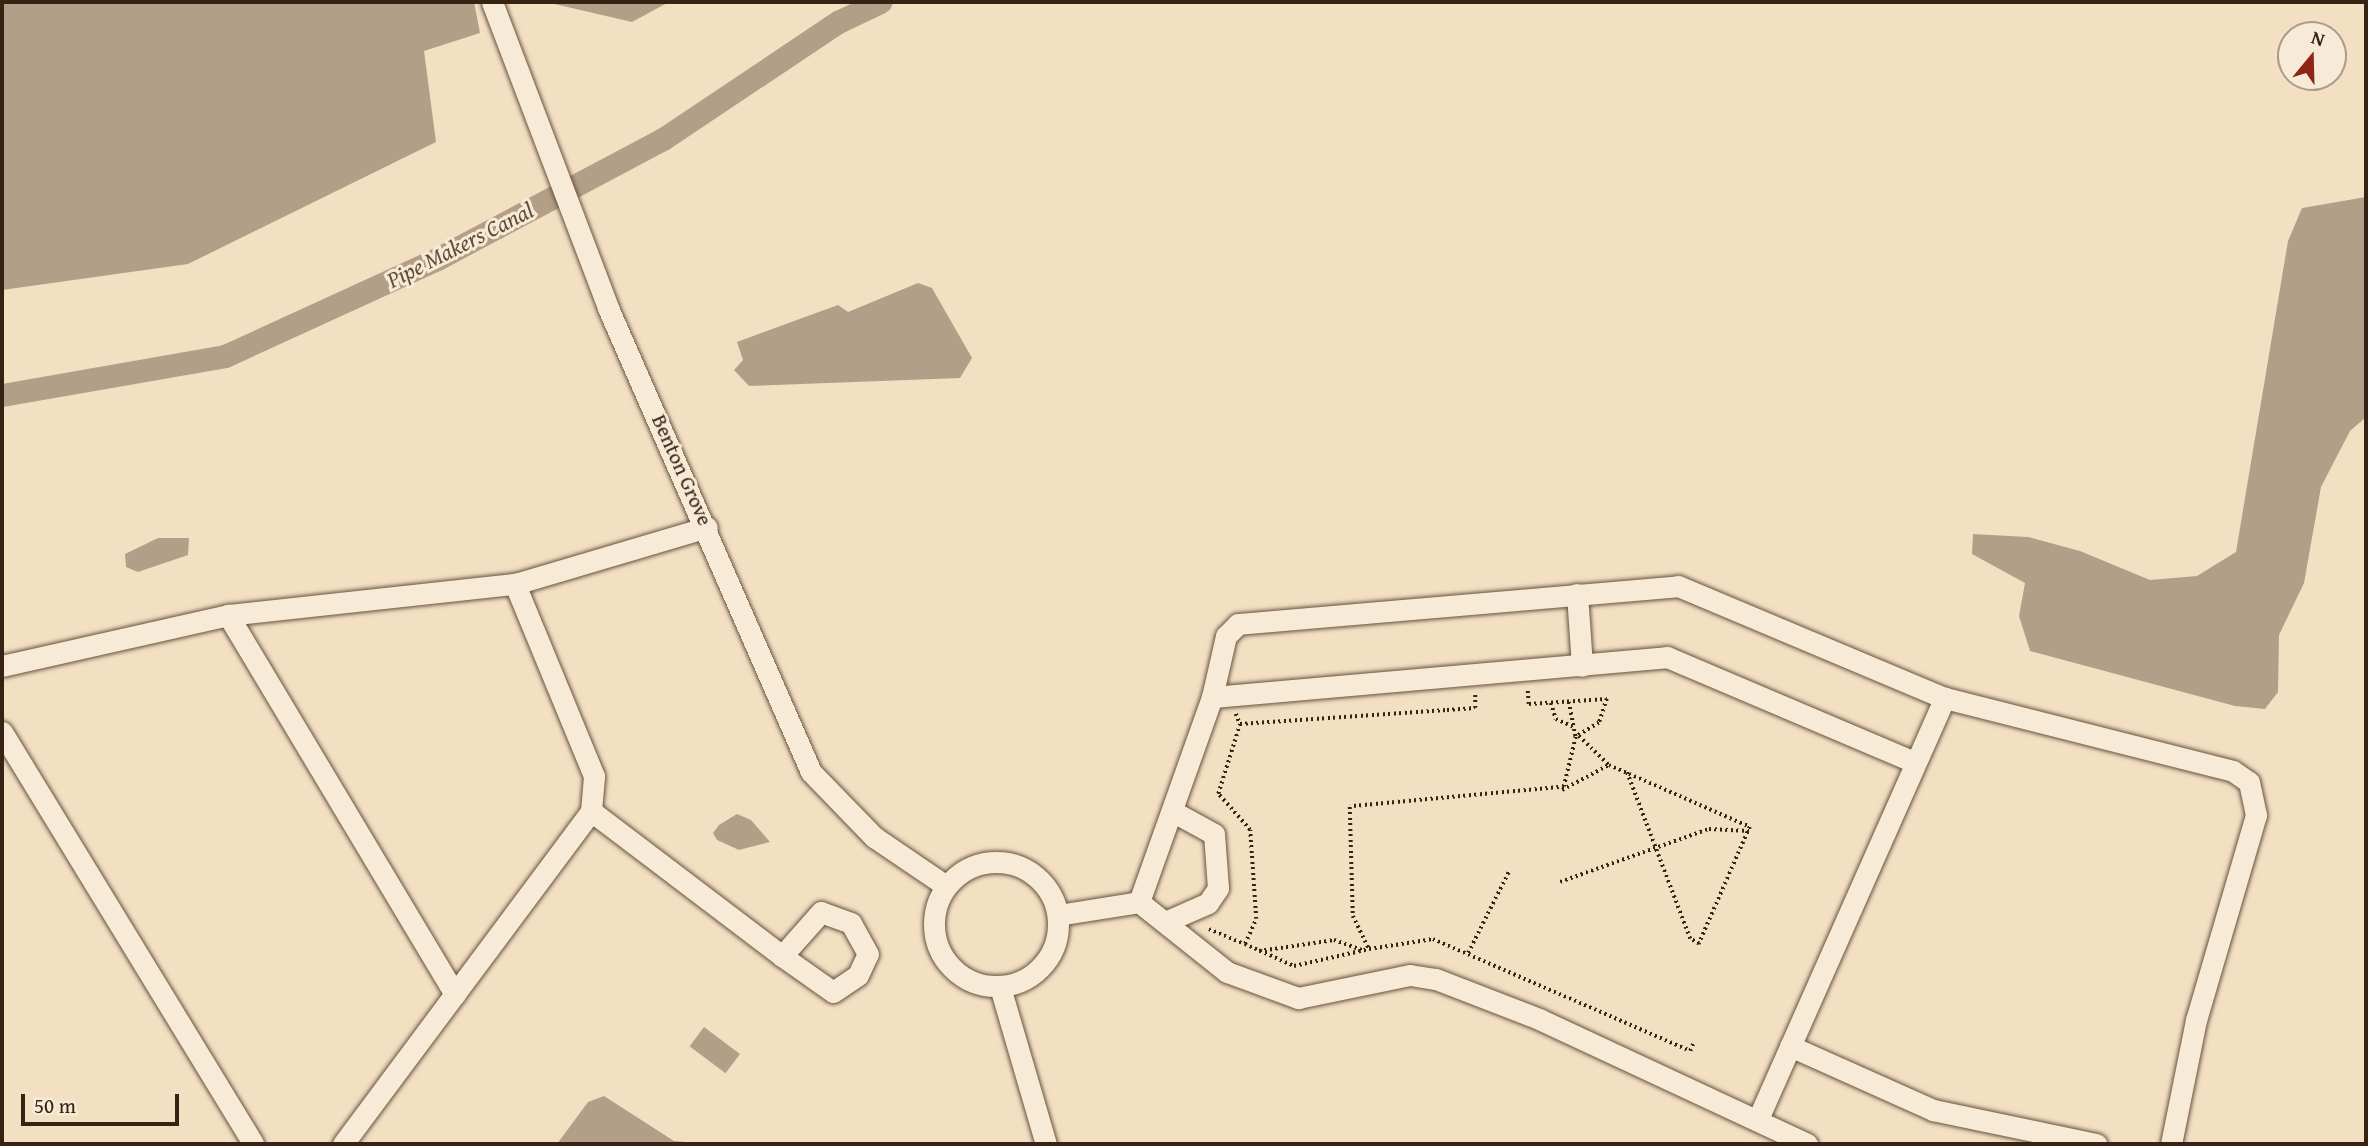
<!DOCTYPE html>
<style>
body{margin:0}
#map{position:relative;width:2368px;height:1146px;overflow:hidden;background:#f3e0c2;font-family:"Gentium Book Plus",serif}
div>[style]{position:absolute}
.water>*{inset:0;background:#b39f87;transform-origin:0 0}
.canal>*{height:23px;margin:-11.5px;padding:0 11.5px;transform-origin:11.5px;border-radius:11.5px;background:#b39f87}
.path>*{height:3.5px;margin-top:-1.75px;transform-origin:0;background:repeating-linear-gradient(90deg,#382214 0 2px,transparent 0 5.5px)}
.roads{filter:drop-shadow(0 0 2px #675240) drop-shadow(0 0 2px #675240)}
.minor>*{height:21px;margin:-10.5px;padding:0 10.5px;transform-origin:10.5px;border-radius:10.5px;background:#f7ebd7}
.minor>.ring{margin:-10.5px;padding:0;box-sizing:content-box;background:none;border:21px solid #f7ebd7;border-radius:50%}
span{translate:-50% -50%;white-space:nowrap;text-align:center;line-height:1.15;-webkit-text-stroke:6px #f7ebd7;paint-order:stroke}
.street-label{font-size:21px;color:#382214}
.water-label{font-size:23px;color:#634e3c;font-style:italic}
.frame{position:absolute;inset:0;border:4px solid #382214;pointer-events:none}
.north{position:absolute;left:2277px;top:21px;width:70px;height:70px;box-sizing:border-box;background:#f7ebd7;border:2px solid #ab9b89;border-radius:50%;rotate:19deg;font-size:19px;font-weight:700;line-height:28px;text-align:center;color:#382214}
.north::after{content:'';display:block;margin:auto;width:24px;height:32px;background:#8f2418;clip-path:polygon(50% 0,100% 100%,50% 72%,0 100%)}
.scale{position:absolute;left:21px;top:1094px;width:158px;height:32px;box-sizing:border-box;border:4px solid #382214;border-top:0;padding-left:9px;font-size:21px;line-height:24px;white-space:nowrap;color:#382214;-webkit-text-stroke:5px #f7ebd7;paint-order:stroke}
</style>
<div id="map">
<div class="water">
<div style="clip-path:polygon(2px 2px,474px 2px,480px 33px,424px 51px,436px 142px,188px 264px,2px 290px)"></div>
<div style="clip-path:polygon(546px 2px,669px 2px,632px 22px)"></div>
<div style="clip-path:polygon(2366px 197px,2366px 417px,2350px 431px,2321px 487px,2304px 583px,2279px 635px,2278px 692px,2265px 709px,2235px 706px,2030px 651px,2019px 616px,2025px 583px,1972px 554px,1973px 534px,2028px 537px,2080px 551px,2150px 580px,2197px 576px,2236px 552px,2288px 241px,2302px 208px)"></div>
<div style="clip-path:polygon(918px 283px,932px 288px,972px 358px,960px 378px,749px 386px,734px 370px,743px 360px,737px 342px,838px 305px,848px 312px)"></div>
<div style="clip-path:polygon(158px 538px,189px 538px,188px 555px,138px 572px,126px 567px,125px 554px)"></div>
<div style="clip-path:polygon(737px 814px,751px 820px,770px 842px,739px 850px,717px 840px,713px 833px,719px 825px)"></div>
<div style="left:704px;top:1027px;width:45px;height:24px;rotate:37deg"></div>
<div style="clip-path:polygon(604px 1096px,674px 1141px,711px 1144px,557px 1144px,588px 1102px)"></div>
</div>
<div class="canal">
<div style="left:2px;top:395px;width:226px;rotate:-9.9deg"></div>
<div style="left:225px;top:356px;width:233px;rotate:-24.6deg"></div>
<div style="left:437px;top:259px;width:256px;rotate:-28deg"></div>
<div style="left:663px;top:139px;width:211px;rotate:-33.8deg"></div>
<div style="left:838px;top:22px;width:47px;rotate:-25.5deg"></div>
</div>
<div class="path">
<div style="left:1528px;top:691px;width:13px;rotate:86deg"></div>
<div style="left:1529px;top:704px;width:78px;rotate:-3.7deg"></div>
<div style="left:1607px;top:699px;width:25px;rotate:108deg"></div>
<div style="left:1599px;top:723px;width:27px;rotate:149deg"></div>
<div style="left:1576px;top:737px;width:51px;rotate:103.5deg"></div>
<div style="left:1564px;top:787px;width:215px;rotate:174.7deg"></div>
<div style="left:1350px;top:807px;width:109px;rotate:88.4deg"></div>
<div style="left:1353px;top:916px;width:37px;rotate:64deg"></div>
<div style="left:1369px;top:949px;width:65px;rotate:-8.9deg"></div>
<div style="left:1433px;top:939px;width:280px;rotate:23.5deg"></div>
<div style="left:1690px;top:1051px;width:8px;rotate:-67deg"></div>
<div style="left:1569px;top:702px;width:36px;rotate:79deg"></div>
<div style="left:1551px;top:703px;width:17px;rotate:73deg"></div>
<div style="left:1556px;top:719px;width:20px;rotate:24deg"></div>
<div style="left:1236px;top:714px;width:11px;rotate:68deg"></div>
<div style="left:1240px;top:724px;width:207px;rotate:-3.9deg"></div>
<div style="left:1447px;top:710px;width:28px;rotate:-4deg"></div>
<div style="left:1475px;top:708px;width:13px;rotate:-90deg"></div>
<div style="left:1579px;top:736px;width:42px;rotate:44deg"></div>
<div style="left:1609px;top:765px;width:154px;rotate:23.7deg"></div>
<div style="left:1750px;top:827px;width:128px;rotate:113.6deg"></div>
<div style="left:1699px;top:944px;width:10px;rotate:-151deg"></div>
<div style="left:1690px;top:939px;width:178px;rotate:-110.8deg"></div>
<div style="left:1562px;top:790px;width:53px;rotate:-28deg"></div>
<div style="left:1560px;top:882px;width:158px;rotate:-19.6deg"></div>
<div style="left:1709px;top:829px;width:40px;rotate:2.9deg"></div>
<div style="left:1209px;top:929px;width:39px;rotate:23deg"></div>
<div style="left:1245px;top:944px;width:27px;rotate:-66deg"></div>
<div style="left:1256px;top:919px;width:89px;rotate:-93.9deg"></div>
<div style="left:1250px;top:830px;width:48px;rotate:-131.6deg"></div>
<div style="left:1218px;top:794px;width:73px;rotate:-72.6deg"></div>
<div style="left:1245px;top:944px;width:54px;rotate:24.2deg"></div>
<div style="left:1294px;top:966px;width:77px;rotate:-12.8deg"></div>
<div style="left:1259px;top:951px;width:76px;rotate:-8.3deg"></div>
<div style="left:1334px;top:940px;width:30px;rotate:20deg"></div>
<div style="left:1468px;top:953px;width:92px;rotate:-63.4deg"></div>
</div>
<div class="roads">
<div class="minor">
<div style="left:492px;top:2px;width:327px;rotate:69.2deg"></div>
<div style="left:608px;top:308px;width:506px;rotate:66.37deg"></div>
<div style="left:811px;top:772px;width:91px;rotate:45.9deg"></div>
<div style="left:874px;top:837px;width:87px;rotate:34.2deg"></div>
<div style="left:1577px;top:594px;width:72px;rotate:86deg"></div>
<div style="left:228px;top:615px;width:442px;rotate:59.1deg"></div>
<div style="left:2px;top:666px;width:232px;rotate:-12.7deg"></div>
<div style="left:228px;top:615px;width:289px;rotate:-6.2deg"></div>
<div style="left:515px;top:584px;width:200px;rotate:-16.5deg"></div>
<div style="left:1212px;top:697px;width:457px;rotate:-5deg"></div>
<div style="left:1667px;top:657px;width:268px;rotate:23deg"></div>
<div style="left:2px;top:732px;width:482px;rotate:58.6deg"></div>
<div style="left:591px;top:811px;width:240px;rotate:37.2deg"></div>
<div style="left:782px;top:956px;width:62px;rotate:35.2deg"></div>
<div style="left:833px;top:992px;width:30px;rotate:-34deg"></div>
<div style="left:858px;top:975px;width:23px;rotate:-65deg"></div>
<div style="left:868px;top:954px;width:35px;rotate:-119deg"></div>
<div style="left:851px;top:923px;width:32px;rotate:-160deg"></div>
<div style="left:821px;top:912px;width:59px;rotate:131.6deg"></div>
<div class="ring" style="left:934px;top:862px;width:103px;height:103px"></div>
<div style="left:1139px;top:902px;width:218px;rotate:-70.4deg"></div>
<div style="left:1212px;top:697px;width:63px;rotate:-77.1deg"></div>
<div style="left:1226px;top:636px;width:17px;rotate:-45deg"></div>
<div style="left:1238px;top:624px;width:442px;rotate:-4.9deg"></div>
<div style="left:1678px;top:586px;width:290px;rotate:22.8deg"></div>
<div style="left:1945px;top:698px;width:297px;rotate:14.2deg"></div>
<div style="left:2233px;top:771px;width:19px;rotate:35deg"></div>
<div style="left:2249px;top:782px;width:34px;rotate:78deg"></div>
<div style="left:2256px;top:815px;width:214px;rotate:106.3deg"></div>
<div style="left:2196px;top:1020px;width:126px;rotate:101.4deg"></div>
<div style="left:1058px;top:915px;width:82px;rotate:-9.1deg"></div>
<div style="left:1139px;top:902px;width:112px;rotate:38.5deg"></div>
<div style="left:1227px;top:972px;width:76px;rotate:20.1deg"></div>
<div style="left:1298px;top:998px;width:114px;rotate:-11.6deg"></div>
<div style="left:1410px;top:975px;width:26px;rotate:9deg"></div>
<div style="left:1436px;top:979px;width:110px;rotate:21.2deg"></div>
<div style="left:1539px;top:1019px;width:296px;rotate:25deg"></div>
<div style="left:1165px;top:922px;width:47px;rotate:-23.8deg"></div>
<div style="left:1208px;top:903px;width:18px;rotate:-56deg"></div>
<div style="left:1218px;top:888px;width:54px;rotate:-94.2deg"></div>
<div style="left:1214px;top:834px;width:48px;rotate:-151.3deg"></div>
<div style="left:1000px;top:987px;width:164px;rotate:73.7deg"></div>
<div style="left:1790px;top:1046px;width:157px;rotate:24.1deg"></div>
<div style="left:1933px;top:1110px;width:167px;rotate:11.8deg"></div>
<div style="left:1758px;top:1119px;width:461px;rotate:-66.1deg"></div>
<div style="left:343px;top:1144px;width:415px;rotate:-53.3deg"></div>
<div style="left:591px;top:811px;width:35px;rotate:-85deg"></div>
<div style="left:594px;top:776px;width:208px;rotate:-112.4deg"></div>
</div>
</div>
<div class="street-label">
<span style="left:682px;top:470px;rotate:66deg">Benton Grove</span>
</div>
<div class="water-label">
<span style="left:460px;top:245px;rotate:-27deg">Pipe Makers Canal</span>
</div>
<div class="frame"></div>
<div class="north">N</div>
<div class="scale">50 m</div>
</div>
